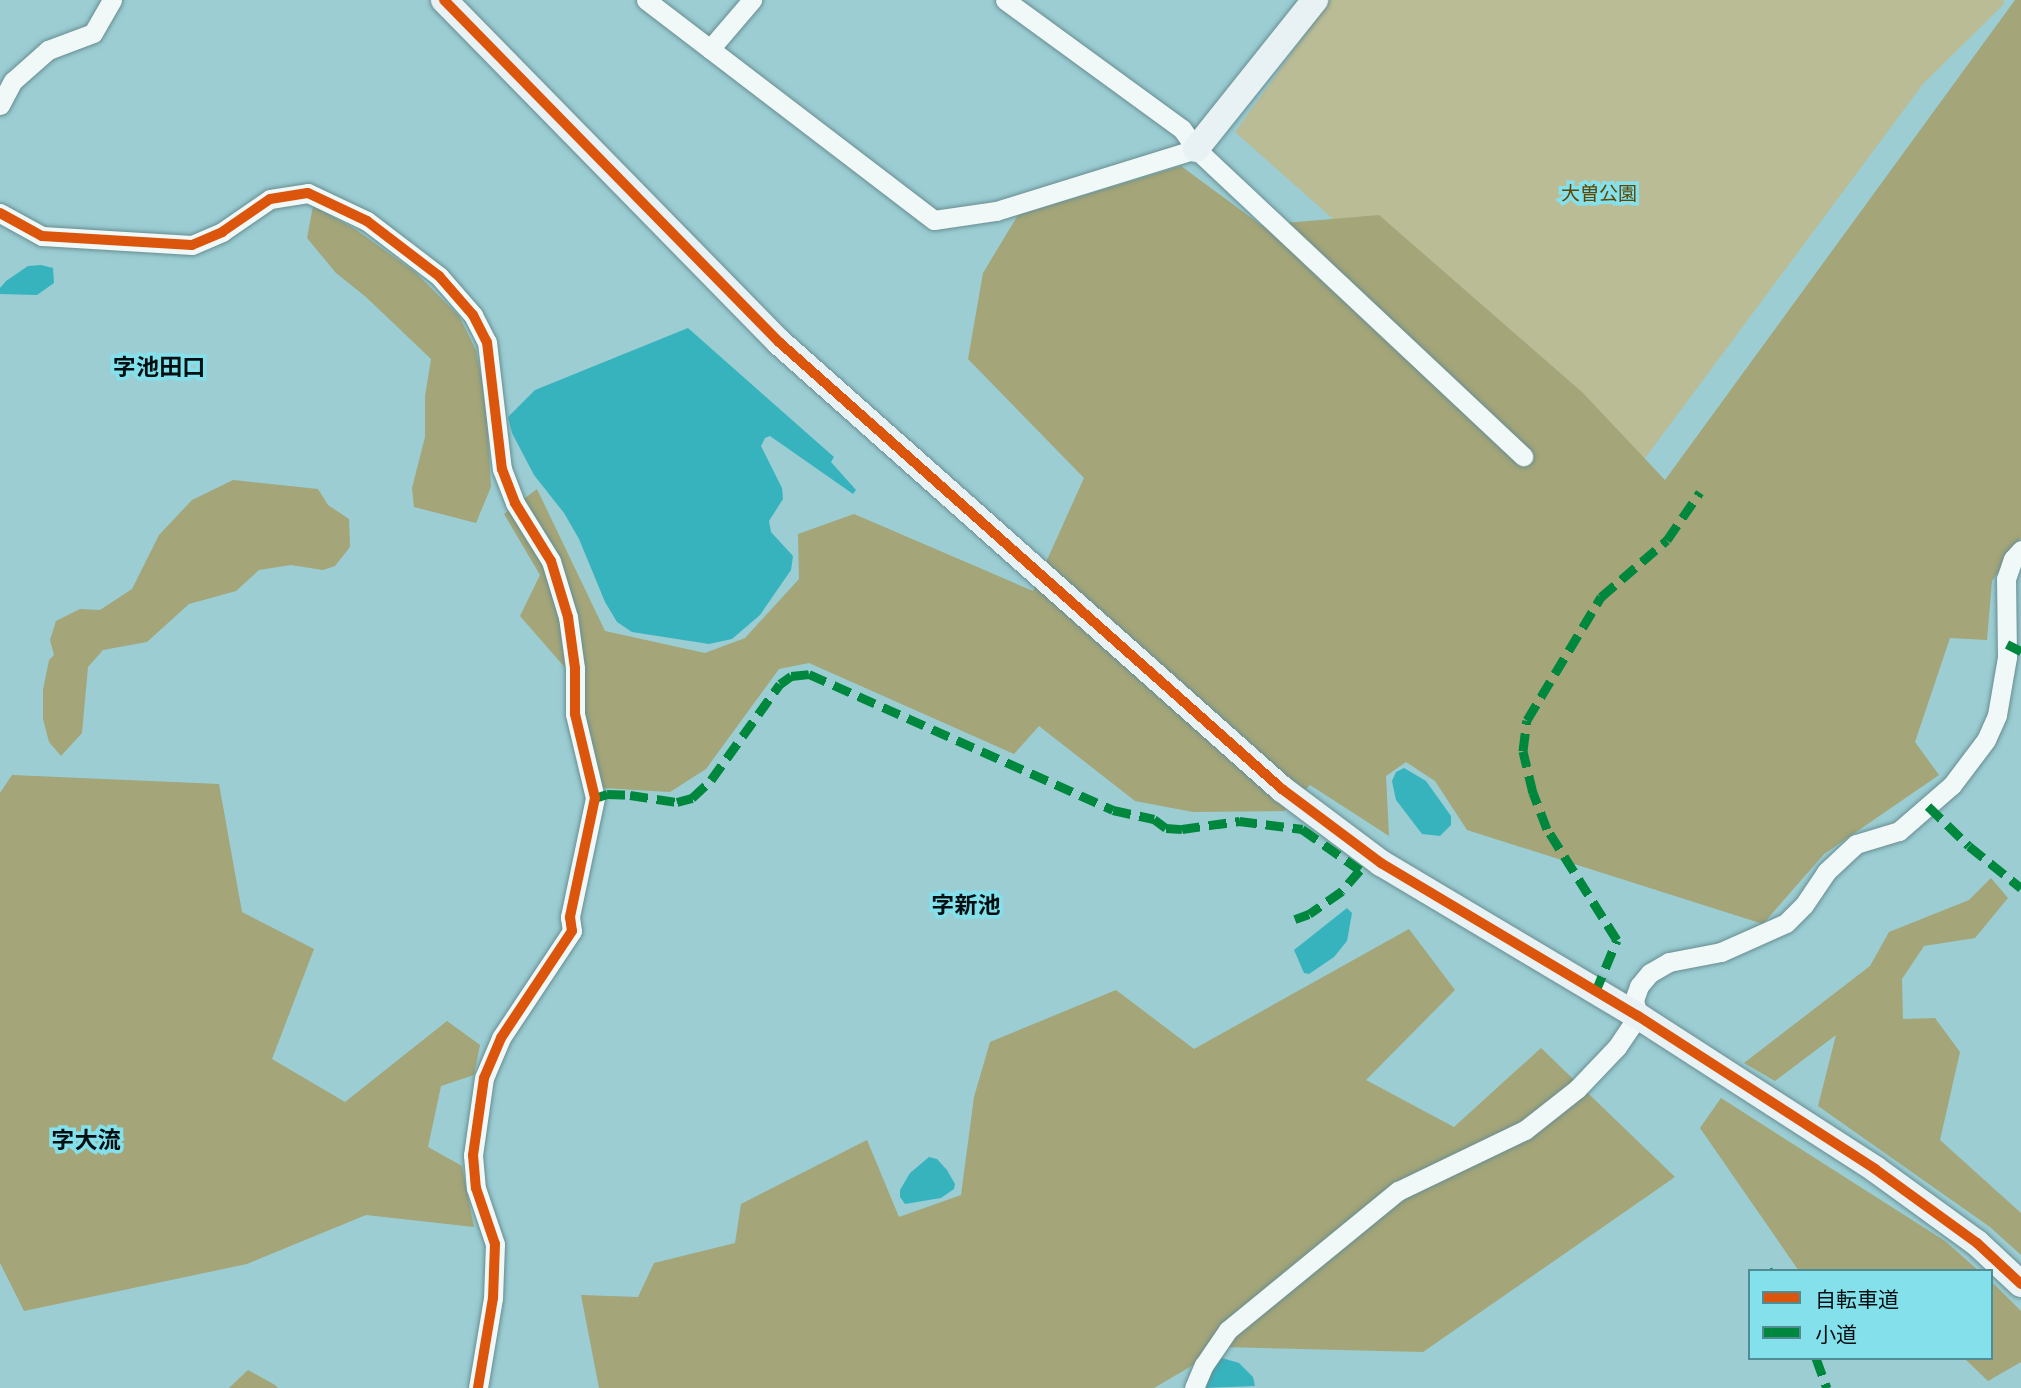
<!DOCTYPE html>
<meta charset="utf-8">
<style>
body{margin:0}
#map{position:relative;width:2021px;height:1388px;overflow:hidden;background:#9bcdd3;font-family:"PT Sans Narrow","Noto Sans JP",sans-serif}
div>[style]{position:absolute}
.green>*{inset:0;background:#babc95}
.forest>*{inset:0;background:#a4a578}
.water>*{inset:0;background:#37b3be}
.roads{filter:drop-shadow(0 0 2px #688d90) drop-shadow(0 0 2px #688d90)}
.street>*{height:19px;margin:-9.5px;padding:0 9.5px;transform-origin:9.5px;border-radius:9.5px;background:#f0f8f8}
.secondary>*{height:26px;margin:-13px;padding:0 13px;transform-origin:13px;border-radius:13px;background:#e8f1f3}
.quiet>*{height:9px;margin-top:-4.5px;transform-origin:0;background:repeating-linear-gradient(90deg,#00873e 0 18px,transparent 0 27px)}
.cycleway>*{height:10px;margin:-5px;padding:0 5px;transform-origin:5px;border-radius:5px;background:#dc550c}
span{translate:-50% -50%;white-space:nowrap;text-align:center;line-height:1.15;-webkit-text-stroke:7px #84e0ea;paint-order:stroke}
.park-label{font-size:19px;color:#604600}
.quarter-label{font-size:23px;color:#000f11;font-weight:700}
.legend{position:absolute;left:1748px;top:1269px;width:245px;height:91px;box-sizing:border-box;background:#84e0ea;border:2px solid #4f8c93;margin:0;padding:9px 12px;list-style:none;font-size:21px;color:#000f11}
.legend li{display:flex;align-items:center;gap:14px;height:35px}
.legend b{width:35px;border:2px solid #4f8c93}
</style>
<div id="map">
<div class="green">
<div style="clip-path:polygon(1330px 0,2004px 0,2003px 5px,1923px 84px,1628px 481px,1235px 132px)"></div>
</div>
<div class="forest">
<div style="clip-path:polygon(2015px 0,2021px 0,2021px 538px,1992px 581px,1987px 640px,1950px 638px,1915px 742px,1939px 775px,1824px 854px,1763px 924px,1467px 830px,1435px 781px,1406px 762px,1386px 776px,1389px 836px,1310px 785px,1284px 811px,1193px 812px,1135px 801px,1039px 726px,1014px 754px,809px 663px,779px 669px,706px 769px,670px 792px,602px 788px,587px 734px,581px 686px,520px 616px,540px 575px,504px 514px,537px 489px,605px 631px,705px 653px,745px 638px,799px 579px,798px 534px,854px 514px,1033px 591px,1084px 478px,968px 359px,983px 273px,1018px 215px,1181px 166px,1261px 225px,1379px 215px,1582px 392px,1665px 480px)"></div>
<div style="clip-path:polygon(313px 206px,355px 229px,415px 272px,459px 316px,476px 350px,486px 402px,491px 487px,476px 523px,414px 507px,412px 488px,425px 437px,425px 396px,431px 359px,366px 297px,336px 273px,307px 238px)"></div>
<div style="clip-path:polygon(233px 480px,318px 489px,328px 505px,349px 519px,350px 547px,335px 566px,323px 570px,291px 565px,259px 570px,236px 591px,189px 604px,147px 642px,103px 650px,88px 667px,82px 733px,61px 756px,49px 742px,43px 719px,43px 690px,49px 660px,54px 655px,50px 640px,56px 621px,80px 609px,100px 610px,132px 589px,159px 535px,192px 500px)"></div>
<div style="clip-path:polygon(12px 775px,219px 784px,242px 912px,314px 949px,272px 1059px,345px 1102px,447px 1021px,480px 1045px,474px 1075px,441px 1086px,428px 1147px,462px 1166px,474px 1227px,366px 1215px,247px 1264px,24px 1311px,0 1263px,0 793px)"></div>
<div style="clip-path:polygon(1991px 878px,2008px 898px,1975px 938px,1924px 946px,1902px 979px,1903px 1019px,1935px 1018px,1960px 1052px,1940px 1140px,2021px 1213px,2021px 1255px,1990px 1227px,1818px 1106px,1836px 1035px,1775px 1081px,1744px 1063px,1870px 966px,1889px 932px,1969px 900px)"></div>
<div style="clip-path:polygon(1409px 929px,1455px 990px,1366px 1080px,1454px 1127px,1541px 1048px,1675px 1177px,1423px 1352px,1224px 1347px,1154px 1388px,599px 1388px,581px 1295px,638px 1297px,654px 1263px,735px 1243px,741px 1204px,867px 1140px,899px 1217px,961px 1195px,974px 1097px,990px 1042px,1116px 990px,1194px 1049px)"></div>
<div style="clip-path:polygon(1721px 1098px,1945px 1241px,1979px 1271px,1799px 1271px,1700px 1128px)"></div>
<div style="clip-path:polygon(1991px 1281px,2021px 1311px,2021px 1362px,1988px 1381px,1964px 1358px,1991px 1358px)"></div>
<div style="clip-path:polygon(248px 1370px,275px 1385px,278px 1388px,229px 1388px)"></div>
</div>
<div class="water">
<div style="clip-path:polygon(41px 265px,53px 268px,54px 283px,37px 295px,0 294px,0 288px,6px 281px,28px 266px)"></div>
<div style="clip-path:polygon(688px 328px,834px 457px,831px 462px,856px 490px,853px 494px,770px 436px,765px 438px,761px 446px,782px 488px,783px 499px,769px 521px,771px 532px,793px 556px,791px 570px,760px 615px,732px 639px,709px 644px,632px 632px,617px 622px,605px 602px,579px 539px,564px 513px,534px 475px,512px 433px,508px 417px,535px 390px)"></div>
<div style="clip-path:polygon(1404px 768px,1426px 781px,1451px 816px,1451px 825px,1440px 836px,1422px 834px,1396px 800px,1392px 781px,1396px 772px)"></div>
<div style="clip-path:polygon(1347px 908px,1352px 913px,1347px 941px,1334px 957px,1309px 974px,1304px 973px,1294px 950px)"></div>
<div style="clip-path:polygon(929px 1157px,937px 1159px,947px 1170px,955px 1184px,954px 1189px,941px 1198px,905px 1204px,900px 1197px,900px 1190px,910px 1173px)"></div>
<div style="clip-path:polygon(1222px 1358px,1239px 1363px,1253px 1377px,1255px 1386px,1203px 1388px,1213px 1364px)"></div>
</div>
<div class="roads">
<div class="street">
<div style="left:646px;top:0;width:362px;rotate:37.4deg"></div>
<div style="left:934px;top:220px;width:63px;rotate:-8.3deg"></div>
<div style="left:996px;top:211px;width:209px;rotate:-17.2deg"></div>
<div style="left:1005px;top:0;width:219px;rotate:36.1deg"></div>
<div style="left:1182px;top:129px;width:24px;rotate:55deg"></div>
<div style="left:1196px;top:149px;width:449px;rotate:43.2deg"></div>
<div style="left:710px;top:49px;width:65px;rotate:-49.4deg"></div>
<div style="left:0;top:105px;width:27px;rotate:-62deg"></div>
<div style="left:13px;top:81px;width:47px;rotate:-41.5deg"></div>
<div style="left:48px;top:50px;width:48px;rotate:-20.7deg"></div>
<div style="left:93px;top:33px;width:38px;rotate:-60deg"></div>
<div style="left:0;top:213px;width:48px;rotate:28.7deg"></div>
<div style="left:42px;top:236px;width:150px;rotate:3.4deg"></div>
<div style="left:192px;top:245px;width:33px;rotate:-23deg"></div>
<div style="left:222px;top:232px;width:58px;rotate:-34.5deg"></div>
<div style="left:270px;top:199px;width:38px;rotate:-9deg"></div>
<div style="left:308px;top:193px;width:65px;rotate:25.4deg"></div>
<div style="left:367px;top:221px;width:91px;rotate:37.4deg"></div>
<div style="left:439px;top:276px;width:52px;rotate:48.9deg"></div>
<div style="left:473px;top:315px;width:30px;rotate:63deg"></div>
<div style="left:487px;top:342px;width:128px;rotate:83.3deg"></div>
<div style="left:502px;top:469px;width:36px;rotate:69deg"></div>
<div style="left:515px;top:503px;width:68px;rotate:58.2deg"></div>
<div style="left:551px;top:561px;width:59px;rotate:73.1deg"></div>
<div style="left:568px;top:617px;width:51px;rotate:82.2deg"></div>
<div style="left:575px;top:668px;width:46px;rotate:90deg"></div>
<div style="left:575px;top:714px;width:86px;rotate:76.6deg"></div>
<div style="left:595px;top:798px;width:122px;rotate:101.9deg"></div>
<div style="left:570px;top:917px;width:14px;rotate:82deg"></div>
<div style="left:572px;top:931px;width:128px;rotate:123.6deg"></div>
<div style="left:501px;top:1038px;width:43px;rotate:113deg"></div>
<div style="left:484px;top:1078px;width:78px;rotate:98.1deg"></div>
<div style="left:473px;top:1155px;width:33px;rotate:85deg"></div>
<div style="left:476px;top:1188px;width:59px;rotate:71.3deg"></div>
<div style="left:495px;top:1244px;width:54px;rotate:92.1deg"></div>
<div style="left:493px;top:1298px;width:91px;rotate:99.5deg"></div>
<div style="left:1194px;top:1388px;width:25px;rotate:-67deg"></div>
<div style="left:1204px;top:1365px;width:42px;rotate:-55.6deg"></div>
<div style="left:1228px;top:1330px;width:220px;rotate:-39.3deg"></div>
<div style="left:1398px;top:1191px;width:141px;rotate:-25.7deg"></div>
<div style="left:1525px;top:1130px;width:66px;rotate:-38.3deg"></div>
<div style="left:1577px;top:1089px;width:58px;rotate:-46.4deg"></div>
<div style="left:1617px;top:1047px;width:37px;rotate:-56deg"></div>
<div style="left:1638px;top:1016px;width:16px;rotate:-104deg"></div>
<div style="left:1634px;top:1000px;width:15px;rotate:-70deg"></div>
<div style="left:1639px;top:986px;width:17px;rotate:-50deg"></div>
<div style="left:1650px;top:973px;width:22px;rotate:-30deg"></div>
<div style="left:1669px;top:962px;width:53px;rotate:-10.9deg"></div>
<div style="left:1721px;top:952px;width:71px;rotate:-24deg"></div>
<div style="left:1786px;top:923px;width:25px;rotate:-45deg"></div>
<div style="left:1804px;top:905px;width:40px;rotate:-56deg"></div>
<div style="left:1826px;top:872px;width:41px;rotate:-43deg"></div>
<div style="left:1856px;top:844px;width:45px;rotate:-16.8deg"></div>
<div style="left:1899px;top:831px;width:70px;rotate:-41deg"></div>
<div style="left:1952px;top:785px;width:56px;rotate:-52.9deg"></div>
<div style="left:1986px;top:740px;width:27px;rotate:-66deg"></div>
<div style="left:1997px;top:715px;width:59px;rotate:-80.2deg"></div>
<div style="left:2007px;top:657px;width:78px;rotate:-90.7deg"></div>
<div style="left:2006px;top:579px;width:21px;rotate:-71deg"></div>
<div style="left:2013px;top:559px;width:12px;rotate:-48deg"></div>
</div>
<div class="secondary">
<div style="left:444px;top:0;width:479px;rotate:45.6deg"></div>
<div style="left:779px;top:342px;width:673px;rotate:41.63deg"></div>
<div style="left:1282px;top:789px;width:124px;rotate:36.8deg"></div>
<div style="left:1381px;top:863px;width:299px;rotate:30.8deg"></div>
<div style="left:1638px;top:1016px;width:282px;rotate:32.8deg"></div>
<div style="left:1875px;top:1169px;width:126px;rotate:36deg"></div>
<div style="left:1977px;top:1243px;width:60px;rotate:43deg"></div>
<div style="left:1196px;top:149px;width:191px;rotate:-51.4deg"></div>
</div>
</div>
<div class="quiet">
<div style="left:2007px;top:644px;width:16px;rotate:27deg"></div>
<div style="left:595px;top:798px;width:13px;rotate:-18deg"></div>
<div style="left:607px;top:794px;width:23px;rotate:2deg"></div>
<div style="left:630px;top:795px;width:48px;rotate:8.5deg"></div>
<div style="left:677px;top:802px;width:16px;rotate:-15deg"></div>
<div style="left:692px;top:798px;width:26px;rotate:-43deg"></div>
<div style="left:711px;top:780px;width:118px;rotate:-54.3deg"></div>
<div style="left:780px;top:684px;width:14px;rotate:-36deg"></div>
<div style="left:791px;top:676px;width:18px;rotate:-6deg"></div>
<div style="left:809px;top:674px;width:333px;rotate:24.1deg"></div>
<div style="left:1113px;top:810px;width:42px;rotate:12.4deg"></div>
<div style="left:1154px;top:819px;width:15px;rotate:37deg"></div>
<div style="left:1166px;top:828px;width:16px;rotate:4deg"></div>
<div style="left:1182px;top:829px;width:58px;rotate:-8deg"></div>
<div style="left:1239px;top:821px;width:64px;rotate:7.2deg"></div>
<div style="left:1302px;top:829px;width:71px;rotate:35.3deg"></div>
<div style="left:1360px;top:870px;width:28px;rotate:131deg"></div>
<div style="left:1342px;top:891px;width:40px;rotate:145.1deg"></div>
<div style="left:1309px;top:914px;width:15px;rotate:160deg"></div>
<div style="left:1928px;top:806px;width:57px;rotate:44.3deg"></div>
<div style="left:1969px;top:846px;width:67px;rotate:38.9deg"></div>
<div style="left:1595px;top:993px;width:57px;rotate:-67.5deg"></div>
<div style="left:1617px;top:940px;width:131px;rotate:-122.2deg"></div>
<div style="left:1547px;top:829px;width:39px;rotate:-111deg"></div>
<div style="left:1533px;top:793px;width:43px;rotate:-103.4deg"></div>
<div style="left:1523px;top:751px;width:31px;rotate:-83deg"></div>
<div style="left:1527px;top:720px;width:144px;rotate:-59deg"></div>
<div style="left:1601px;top:597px;width:87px;rotate:-40.8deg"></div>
<div style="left:1667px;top:540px;width:58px;rotate:-55.5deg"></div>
<div style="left:1768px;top:1269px;width:2px;rotate:63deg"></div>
<div style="left:1816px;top:1358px;width:32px;rotate:70deg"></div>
</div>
<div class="cycleway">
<div style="left:444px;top:0;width:479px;rotate:45.6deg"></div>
<div style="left:779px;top:342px;width:673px;rotate:41.63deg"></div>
<div style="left:1282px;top:789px;width:124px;rotate:36.8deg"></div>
<div style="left:1381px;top:863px;width:299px;rotate:30.8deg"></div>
<div style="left:1638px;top:1016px;width:282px;rotate:32.8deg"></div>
<div style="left:1875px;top:1169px;width:126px;rotate:36deg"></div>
<div style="left:1977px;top:1243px;width:60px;rotate:43deg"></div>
<div style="left:0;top:213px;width:48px;rotate:28.7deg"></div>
<div style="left:42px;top:236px;width:150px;rotate:3.4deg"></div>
<div style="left:192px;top:245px;width:33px;rotate:-23deg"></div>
<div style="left:222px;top:232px;width:58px;rotate:-34.5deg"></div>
<div style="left:270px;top:199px;width:38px;rotate:-9deg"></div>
<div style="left:308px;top:193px;width:65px;rotate:25.4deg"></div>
<div style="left:367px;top:221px;width:91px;rotate:37.4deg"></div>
<div style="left:439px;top:276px;width:52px;rotate:48.9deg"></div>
<div style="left:473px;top:315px;width:30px;rotate:63deg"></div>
<div style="left:487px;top:342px;width:128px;rotate:83.3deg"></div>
<div style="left:502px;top:469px;width:36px;rotate:69deg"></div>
<div style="left:515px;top:503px;width:68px;rotate:58.2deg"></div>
<div style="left:551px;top:561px;width:59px;rotate:73.1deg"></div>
<div style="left:568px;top:617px;width:51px;rotate:82.2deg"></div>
<div style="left:575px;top:668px;width:46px;rotate:90deg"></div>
<div style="left:575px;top:714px;width:86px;rotate:76.6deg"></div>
<div style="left:595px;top:798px;width:122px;rotate:101.9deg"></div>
<div style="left:570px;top:917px;width:14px;rotate:82deg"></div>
<div style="left:572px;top:931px;width:128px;rotate:123.6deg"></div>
<div style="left:501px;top:1038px;width:43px;rotate:113deg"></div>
<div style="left:484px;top:1078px;width:78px;rotate:98.1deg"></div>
<div style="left:473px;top:1155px;width:33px;rotate:85deg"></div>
<div style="left:476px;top:1188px;width:59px;rotate:71.3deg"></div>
<div style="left:495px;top:1244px;width:54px;rotate:92.1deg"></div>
<div style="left:493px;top:1298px;width:91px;rotate:99.5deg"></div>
</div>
<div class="park-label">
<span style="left:1599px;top:194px">大曽公園</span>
</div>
<div class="quarter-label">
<span style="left:159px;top:367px">字池田口</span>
<span style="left:966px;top:905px">字新池</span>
<span style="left:86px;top:1140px">字大流</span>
</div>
<ul class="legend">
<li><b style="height:9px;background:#dc550c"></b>自転車道</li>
<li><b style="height:9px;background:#00873e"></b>小道</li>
</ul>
</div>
